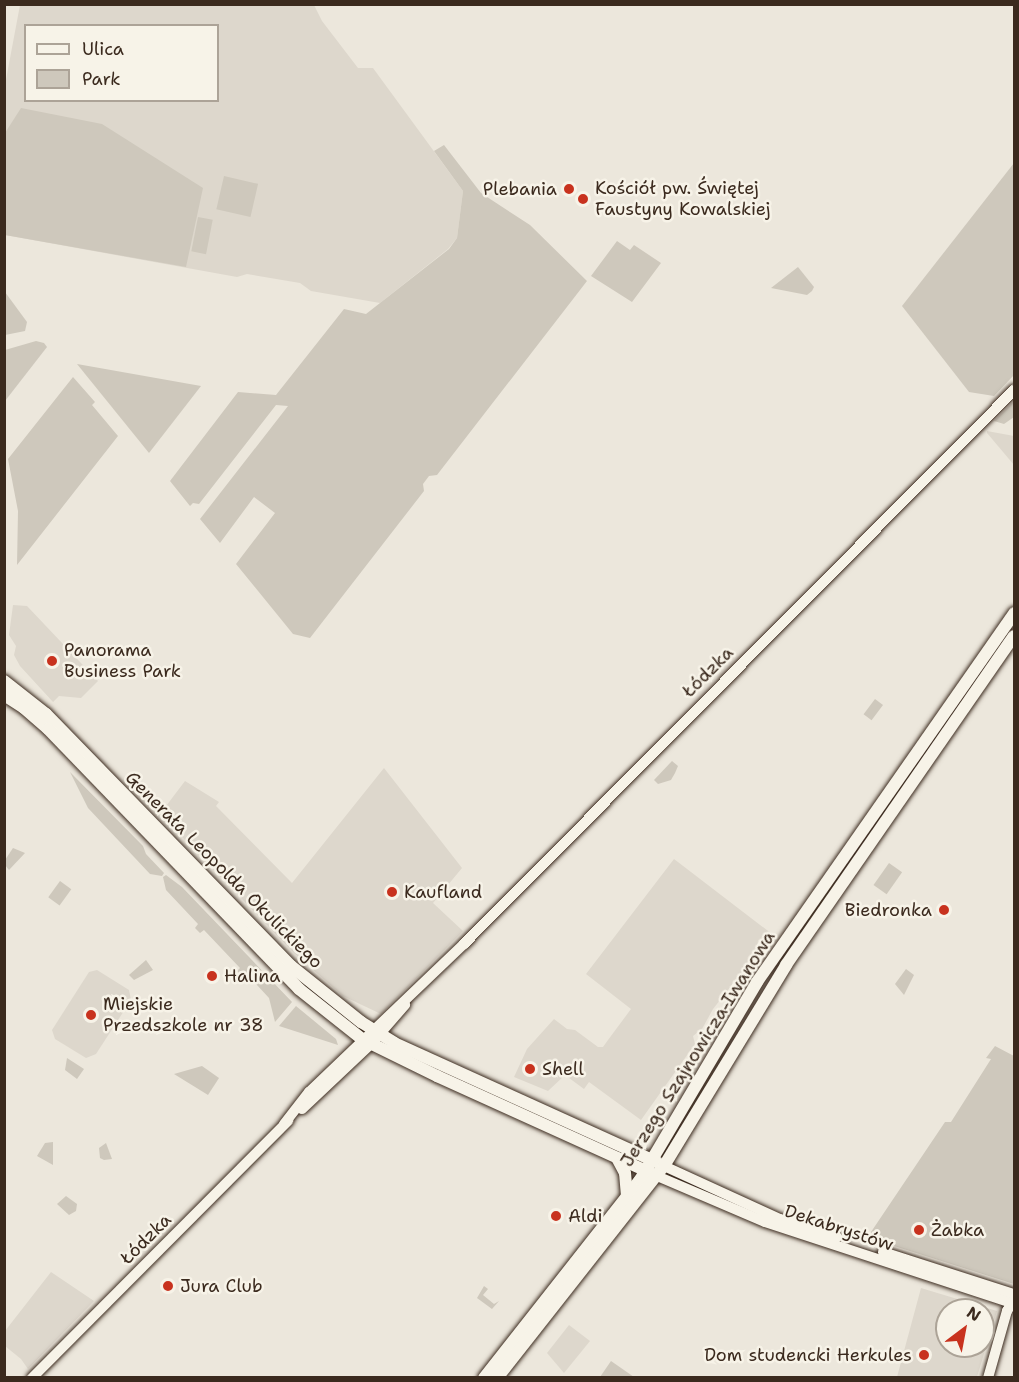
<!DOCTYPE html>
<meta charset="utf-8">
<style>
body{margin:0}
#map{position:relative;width:1019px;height:1382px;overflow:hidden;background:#ece7dc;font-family:"Shantell Sans",sans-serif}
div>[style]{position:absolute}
.built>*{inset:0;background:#ddd7cc}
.green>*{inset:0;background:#cec8bc;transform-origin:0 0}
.roads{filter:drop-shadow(0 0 2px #3b2a1e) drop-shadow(0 0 2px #3b2a1e)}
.minor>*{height:10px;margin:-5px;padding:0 5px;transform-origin:5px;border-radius:5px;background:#f7f3e8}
.major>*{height:12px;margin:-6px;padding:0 6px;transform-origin:6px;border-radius:6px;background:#f7f3e8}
.dots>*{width:16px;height:16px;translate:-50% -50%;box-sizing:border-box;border:3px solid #f7f3e8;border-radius:50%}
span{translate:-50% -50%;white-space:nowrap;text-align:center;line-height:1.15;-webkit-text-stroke:5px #f7f3e8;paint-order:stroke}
.poi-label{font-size:18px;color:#3b2a1e}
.right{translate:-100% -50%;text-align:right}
.left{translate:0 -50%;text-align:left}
.street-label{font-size:18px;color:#3b2a1e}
.frame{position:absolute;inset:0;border:6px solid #3b2a1e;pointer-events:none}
.legend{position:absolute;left:24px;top:24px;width:195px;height:78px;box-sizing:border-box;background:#f7f3e8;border:2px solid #aca397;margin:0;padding:8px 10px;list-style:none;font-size:18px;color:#3b2a1e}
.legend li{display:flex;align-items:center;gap:12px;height:30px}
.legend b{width:30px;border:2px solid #aca397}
.north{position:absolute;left:935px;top:1298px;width:60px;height:60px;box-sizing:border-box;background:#f7f3e8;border:2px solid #aca397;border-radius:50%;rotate:32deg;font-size:16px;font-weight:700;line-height:24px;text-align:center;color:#3b2a1e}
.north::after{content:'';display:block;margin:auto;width:21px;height:27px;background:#c8321e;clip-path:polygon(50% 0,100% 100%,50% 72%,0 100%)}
</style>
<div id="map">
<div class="built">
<div style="clip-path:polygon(evenodd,20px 5px,314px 5px,322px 21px,358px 68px,373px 68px,463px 191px,457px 238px,448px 249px,380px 303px,311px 291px,300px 283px,247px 274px,237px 277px,5px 235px,5px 85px,20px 5px,26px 26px,218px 26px,218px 100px,26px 100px,26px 26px)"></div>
<div style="clip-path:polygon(987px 431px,1014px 436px,1014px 465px,987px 433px)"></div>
<div style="clip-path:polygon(13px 605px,27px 606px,98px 681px,81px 698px,59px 696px,53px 702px,20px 666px,14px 655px,16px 646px,9px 635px)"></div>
<div style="clip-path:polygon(384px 768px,462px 868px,433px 903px,463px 931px,381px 1014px,343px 996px,294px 953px,160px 814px,185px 781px,219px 802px,216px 806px,292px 883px)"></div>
<div style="clip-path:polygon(674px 859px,772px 934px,713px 1009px,702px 1029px,693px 1036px,695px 1044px,641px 1120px,589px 1082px,584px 1089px,565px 1075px,548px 1091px,514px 1077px,527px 1049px,554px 1019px,567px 1029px,575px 1030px,598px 1047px,603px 1047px,608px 1040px,631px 1009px,586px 974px)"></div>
<div style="clip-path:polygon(97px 970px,129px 990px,131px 1000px,96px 1054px,86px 1058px,55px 1039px,52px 1030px,89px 972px)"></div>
<div style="clip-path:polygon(51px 1272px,94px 1301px,28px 1369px,21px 1359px,5px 1346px,5px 1331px)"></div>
<div style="clip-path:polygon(evenodd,921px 1288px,997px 1311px,977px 1377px,897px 1377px,921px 1288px,947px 1310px,983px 1310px,983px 1346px,947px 1346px,947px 1310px)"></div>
<div style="clip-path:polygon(569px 1325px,590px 1341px,564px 1373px,547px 1353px)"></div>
</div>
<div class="green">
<div style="clip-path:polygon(21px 108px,102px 124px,203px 188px,186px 267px,5px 235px,5px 133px)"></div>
<div style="clip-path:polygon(444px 145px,481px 193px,530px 225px,587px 281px,437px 475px,429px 476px,423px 484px,424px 491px,310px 638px,293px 634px,236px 564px,275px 513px,254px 497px,220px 543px,200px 519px,288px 406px,276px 405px,199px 504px,193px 503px,190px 506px,170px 481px,238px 392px,276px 395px,344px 309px,366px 314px,449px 249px,457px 238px,463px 191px,434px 151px)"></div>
<div style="clip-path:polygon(1014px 163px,1014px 375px,994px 396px,969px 392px,902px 306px)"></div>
<div style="left:224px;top:176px;width:35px;height:34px;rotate:13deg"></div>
<div style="left:198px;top:217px;width:15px;height:35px;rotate:11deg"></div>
<div style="clip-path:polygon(617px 241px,630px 250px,634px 245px,661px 263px,632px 302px,591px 276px)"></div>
<div style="clip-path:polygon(798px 267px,814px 287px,812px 291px,807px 295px,771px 288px)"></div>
<div style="clip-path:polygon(5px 292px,27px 322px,25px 331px,5px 335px)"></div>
<div style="clip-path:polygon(36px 341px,44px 343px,47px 347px,5px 401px,5px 350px)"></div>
<div style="clip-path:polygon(77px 364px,201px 386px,149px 453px)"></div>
<div style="clip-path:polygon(73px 377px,95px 402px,92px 405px,118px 436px,17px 565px,18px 511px,8px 459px)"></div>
<div style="clip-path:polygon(1014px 401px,1014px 417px,1004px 424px,994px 421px)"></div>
<div style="left:875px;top:699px;width:10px;height:19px;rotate:37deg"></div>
<div style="clip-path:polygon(672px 761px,678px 766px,675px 773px,671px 780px,658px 784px,654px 780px)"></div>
<div style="clip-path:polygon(70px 772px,143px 846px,146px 854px,164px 873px,162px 876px,150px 874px,88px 808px)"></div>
<div style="clip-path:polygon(13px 848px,25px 853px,9px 870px,5px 865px,5px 860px)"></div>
<div style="left:889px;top:863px;width:16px;height:27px;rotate:35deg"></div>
<div style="clip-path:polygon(166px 875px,182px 887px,292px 1002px,275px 1022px,269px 998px,246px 973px,242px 976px,237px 971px,240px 968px,204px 930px,200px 933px,195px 928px,198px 924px,166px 890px,163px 877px)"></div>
<div style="left:60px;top:881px;width:14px;height:20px;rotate:36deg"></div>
<div style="clip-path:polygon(146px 960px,153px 970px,134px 980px,129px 975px)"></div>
<div style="clip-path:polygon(906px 969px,914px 975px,904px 995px,895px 984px)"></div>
<div style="clip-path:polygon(296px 1006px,336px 1039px,338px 1045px,279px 1026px)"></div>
<div style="clip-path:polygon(995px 1046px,1014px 1056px,1014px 1284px,872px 1239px,871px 1232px,945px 1122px,951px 1122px,991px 1059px,986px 1058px)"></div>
<div style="clip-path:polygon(67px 1058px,84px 1069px,77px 1079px,65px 1070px)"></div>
<div style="clip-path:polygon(202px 1066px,219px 1078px,208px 1095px,174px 1074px)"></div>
<div style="clip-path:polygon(53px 1142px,53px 1165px,37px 1156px,45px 1143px)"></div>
<div style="clip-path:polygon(106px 1143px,112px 1159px,104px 1160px,100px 1158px,99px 1148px)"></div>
<div style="clip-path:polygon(66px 1196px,77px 1204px,76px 1211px,69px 1215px,57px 1204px)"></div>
<div style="clip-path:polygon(484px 1286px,488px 1289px,483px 1295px,494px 1304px,499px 1301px,492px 1309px,477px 1298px)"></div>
<div style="clip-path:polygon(611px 1361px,634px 1377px,600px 1377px)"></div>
</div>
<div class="roads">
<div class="minor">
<div style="left:302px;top:1109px;width:95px;rotate:-43.3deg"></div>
<div style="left:371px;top:1044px;width:52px;rotate:-48.9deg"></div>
<div style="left:284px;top:1124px;width:41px;rotate:-52deg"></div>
<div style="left:309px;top:1092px;width:214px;rotate:-43.7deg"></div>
<div style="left:464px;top:944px;width:781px;rotate:-45.21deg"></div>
<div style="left:664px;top:1166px;width:128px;rotate:24.6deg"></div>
<div style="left:780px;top:1219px;width:60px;rotate:17.5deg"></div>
<div style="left:657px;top:1176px;width:117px;rotate:23.1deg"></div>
<div style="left:765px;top:1222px;width:262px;rotate:18.2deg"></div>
<div style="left:883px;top:1252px;width:138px;rotate:17.8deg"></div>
<div style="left:32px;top:1378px;width:363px;rotate:-45.1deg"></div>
<div style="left:988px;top:1378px;width:70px;rotate:-74.2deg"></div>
<div style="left:1007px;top:1311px;width:13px;rotate:-58deg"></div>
</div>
<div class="major">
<div style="left:4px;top:681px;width:53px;rotate:38.2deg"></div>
<div style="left:46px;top:714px;width:351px;rotate:45.8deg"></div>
<div style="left:291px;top:966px;width:90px;rotate:38.7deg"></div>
<div style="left:361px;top:1022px;width:39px;rotate:32deg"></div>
<div style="left:394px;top:1043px;width:290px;rotate:24.4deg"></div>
<div style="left:4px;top:695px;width:24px;rotate:33deg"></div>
<div style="left:24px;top:708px;width:32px;rotate:41deg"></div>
<div style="left:48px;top:729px;width:361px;rotate:46deg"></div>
<div style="left:299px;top:989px;width:80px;rotate:38.4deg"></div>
<div style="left:362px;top:1039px;width:84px;rotate:26.3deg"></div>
<div style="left:437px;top:1076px;width:237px;rotate:24.4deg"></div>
<div style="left:617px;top:1158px;width:17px;rotate:62deg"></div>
<div style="left:625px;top:1173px;width:23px;rotate:85deg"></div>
<div style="left:484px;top:1378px;width:252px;rotate:-51.8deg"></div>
<div style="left:640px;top:1180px;width:230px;rotate:-59.4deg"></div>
<div style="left:757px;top:982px;width:450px;rotate:-55.1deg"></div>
<div style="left:497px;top:1378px;width:270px;rotate:-51.8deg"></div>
<div style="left:664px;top:1166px;width:235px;rotate:-58.7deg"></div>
<div style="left:786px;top:965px;width:400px;rotate:-55.3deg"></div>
</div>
</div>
<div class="dots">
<div style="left:569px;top:189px;background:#c8321e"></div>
<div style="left:583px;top:199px;background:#c8321e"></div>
<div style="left:52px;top:661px;background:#c8321e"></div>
<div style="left:392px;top:892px;background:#c8321e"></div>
<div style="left:944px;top:910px;background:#c8321e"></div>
<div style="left:212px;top:976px;background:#c8321e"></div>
<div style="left:91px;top:1015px;background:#c8321e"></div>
<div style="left:530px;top:1069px;background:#c8321e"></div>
<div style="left:556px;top:1216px;background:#c8321e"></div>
<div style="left:919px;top:1230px;background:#c8321e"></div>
<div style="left:168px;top:1286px;background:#c8321e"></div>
<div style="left:924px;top:1355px;background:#c8321e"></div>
</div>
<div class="poi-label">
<span class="right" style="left:557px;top:189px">Plebania</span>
<span class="left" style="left:595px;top:199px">Kościół pw. Świętej<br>Faustyny Kowalskiej</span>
<span class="left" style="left:64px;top:661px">Panorama<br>Business Park</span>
<span class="left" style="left:404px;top:892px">Kaufland</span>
<span class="right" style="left:932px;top:910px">Biedronka</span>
<span class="left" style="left:224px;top:976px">Halina</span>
<span class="left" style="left:103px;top:1015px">Miejskie<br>Przedszkole nr 38</span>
<span class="left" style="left:542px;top:1069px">Shell</span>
<span class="left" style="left:568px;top:1216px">Aldi</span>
<span class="left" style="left:931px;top:1230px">Żabka</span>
<span class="left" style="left:180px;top:1286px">Jura Club</span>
<span class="right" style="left:912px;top:1355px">Dom studencki Herkules</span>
</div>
<div class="street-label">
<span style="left:708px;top:672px;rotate:-45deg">Łódzka</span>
<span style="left:224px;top:870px;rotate:45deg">Generała Leopolda Okulickiego</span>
<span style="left:698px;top:1049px;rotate:-58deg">Jerzego Szajnowicza-Iwanowa</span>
<span style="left:839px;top:1228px;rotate:18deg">Dekabrystów</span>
<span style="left:146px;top:1239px;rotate:-45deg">Łódzka</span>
</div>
<div class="frame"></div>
<ul class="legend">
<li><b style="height:8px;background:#f7f3e8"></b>Ulica</li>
<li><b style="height:16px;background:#cec8bc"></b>Park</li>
</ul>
<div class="north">N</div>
</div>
